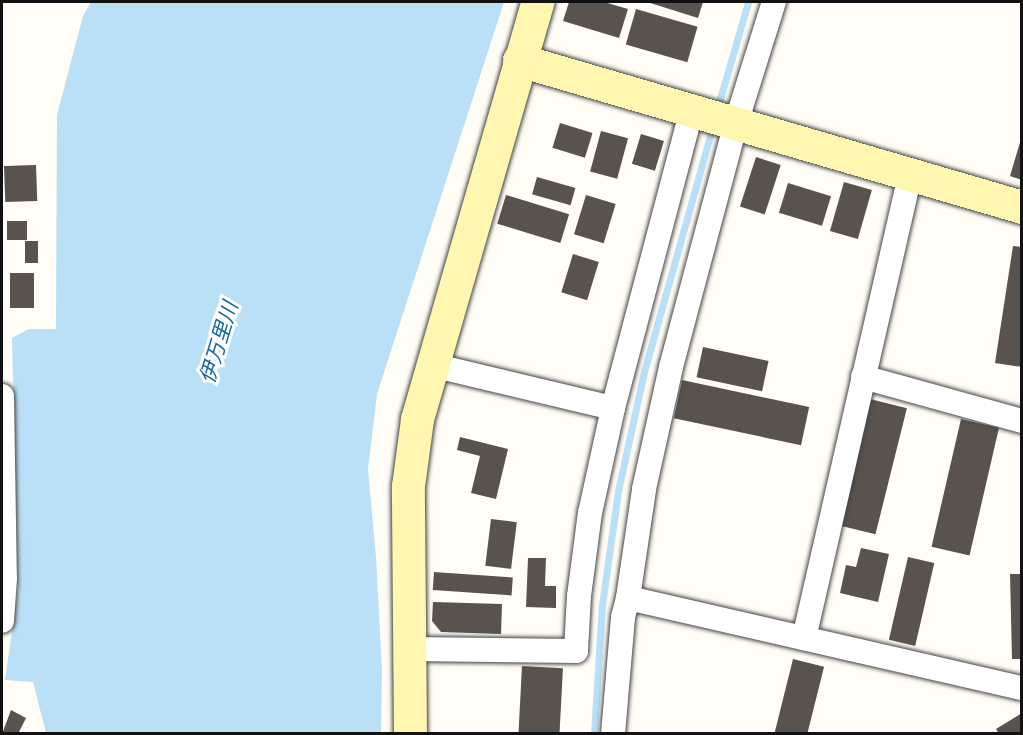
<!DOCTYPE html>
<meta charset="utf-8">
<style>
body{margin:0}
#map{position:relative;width:1023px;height:735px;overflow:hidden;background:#fffdf5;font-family:"Playfair Display","Noto Sans JP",serif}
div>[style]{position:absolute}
.water>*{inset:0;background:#b9e0f7}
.stream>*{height:7px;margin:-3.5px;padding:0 3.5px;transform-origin:3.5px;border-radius:3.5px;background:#b9e0f7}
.building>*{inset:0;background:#5a524d;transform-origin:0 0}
.roads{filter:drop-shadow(0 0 2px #444) drop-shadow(0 0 2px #444)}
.street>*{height:24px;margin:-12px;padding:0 12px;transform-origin:12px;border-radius:12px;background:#fff}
.secondary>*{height:33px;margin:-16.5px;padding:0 16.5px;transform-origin:16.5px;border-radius:16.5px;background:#fff6b0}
span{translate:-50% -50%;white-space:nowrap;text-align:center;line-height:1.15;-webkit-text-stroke:6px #fff;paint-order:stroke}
.water-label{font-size:21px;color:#1768a6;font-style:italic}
.frame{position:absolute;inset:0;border:3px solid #111;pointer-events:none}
</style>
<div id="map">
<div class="water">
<div style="clip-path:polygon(91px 2px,504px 2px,377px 394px,368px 469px,376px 557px,382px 670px,381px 733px,46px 733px,33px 682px,5px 680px,18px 589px,12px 338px,29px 329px,56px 329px,57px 115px,83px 16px)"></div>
</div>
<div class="stream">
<div style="left:717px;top:109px;width:111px;rotate:-73.8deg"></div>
<div style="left:594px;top:734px;width:129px;rotate:-86.5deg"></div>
<div style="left:602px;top:605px;width:115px;rotate:-82deg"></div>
<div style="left:618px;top:491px;width:122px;rotate:-77.7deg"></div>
<div style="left:644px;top:372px;width:256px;rotate:-74.4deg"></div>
</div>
<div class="building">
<div style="clip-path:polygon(569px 2px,604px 2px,628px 9px,619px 38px,563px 21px)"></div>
<div style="clip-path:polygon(647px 2px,703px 2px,698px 18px)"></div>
<div style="left:636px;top:9px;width:64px;height:37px;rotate:16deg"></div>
<div style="left:560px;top:123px;width:34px;height:26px;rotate:17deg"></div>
<div style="left:601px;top:131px;width:28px;height:42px;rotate:15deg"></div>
<div style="left:641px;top:134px;width:24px;height:31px;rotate:17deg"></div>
<div style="clip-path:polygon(1021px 139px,1022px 139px,1022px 180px,1010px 176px)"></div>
<div style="left:756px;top:157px;width:26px;height:52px;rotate:18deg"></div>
<div style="left:36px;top:165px;width:36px;height:32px;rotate:88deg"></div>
<div style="left:537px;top:177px;width:40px;height:18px;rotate:16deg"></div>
<div style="left:844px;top:182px;width:29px;height:51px;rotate:16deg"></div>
<div style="left:788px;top:183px;width:45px;height:31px;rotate:17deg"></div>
<div style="left:506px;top:195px;width:66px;height:30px;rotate:17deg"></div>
<div style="left:586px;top:195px;width:31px;height:41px;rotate:17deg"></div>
<div style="left:7px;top:221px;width:20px;height:19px"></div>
<div style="left:25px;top:241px;width:13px;height:22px"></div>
<div style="clip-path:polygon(1013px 246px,1022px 247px,1022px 367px,995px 363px)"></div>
<div style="left:573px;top:254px;width:27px;height:40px;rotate:17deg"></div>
<div style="left:10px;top:273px;width:24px;height:35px"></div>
<div style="left:703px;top:347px;width:67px;height:31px;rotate:12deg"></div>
<div style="left:682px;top:380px;width:130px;height:39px;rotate:12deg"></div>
<div style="left:870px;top:399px;width:38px;height:130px;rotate:14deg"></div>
<div style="left:961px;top:419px;width:39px;height:131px;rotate:13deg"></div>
<div style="clip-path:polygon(460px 437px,508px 449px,496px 499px,471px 493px,480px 456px,457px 450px)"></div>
<div style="left:491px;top:519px;width:26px;height:47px;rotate:7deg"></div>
<div style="clip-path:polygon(861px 548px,889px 554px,878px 602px,840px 593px,846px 565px,856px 567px)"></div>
<div style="left:908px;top:557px;width:27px;height:85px;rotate:13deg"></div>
<div style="clip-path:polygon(528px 558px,546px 558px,545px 586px,556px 586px,556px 608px,526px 607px)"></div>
<div style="left:434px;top:572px;width:79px;height:18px;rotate:4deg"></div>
<div style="clip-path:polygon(1010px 574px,1022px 574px,1022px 659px,1012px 659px)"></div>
<div style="clip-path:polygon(433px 602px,502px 604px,501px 634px,441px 632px,432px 621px)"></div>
<div style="left:793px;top:659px;width:32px;height:77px;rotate:14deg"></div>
<div style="left:522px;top:666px;width:41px;height:68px;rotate:3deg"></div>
<div style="clip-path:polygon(11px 710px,26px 718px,18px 734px,2px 734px)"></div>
<div style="clip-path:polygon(1022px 713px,1022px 734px,999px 734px,996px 729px)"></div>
</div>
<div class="roads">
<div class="street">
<div style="left:432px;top:365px;width:186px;rotate:13.4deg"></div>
<div style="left:863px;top:377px;width:165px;rotate:15.5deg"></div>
<div style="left:2px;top:396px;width:182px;rotate:89.1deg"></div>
<div style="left:5px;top:578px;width:43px;rotate:94deg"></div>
<div style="left:628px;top:598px;width:404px;rotate:12.9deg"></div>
<div style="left:804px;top:638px;width:476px;rotate:-77.1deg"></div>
<div style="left:409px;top:649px;width:167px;rotate:0.7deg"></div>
<div style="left:576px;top:651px;width:55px;rotate:-86.9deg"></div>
<div style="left:579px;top:596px;width:84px;rotate:-82.5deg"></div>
<div style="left:590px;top:513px;width:107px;rotate:-77.6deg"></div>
<div style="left:613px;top:408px;width:308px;rotate:-75.2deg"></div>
<div style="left:613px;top:734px;width:117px;rotate:-85.1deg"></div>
<div style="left:623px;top:617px;width:20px;rotate:-75deg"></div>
<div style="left:628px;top:598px;width:110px;rotate:-81.6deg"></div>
<div style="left:644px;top:489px;width:125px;rotate:-77.5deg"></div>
<div style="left:671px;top:367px;width:253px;rotate:-75.1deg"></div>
<div style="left:736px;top:123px;width:127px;rotate:-72.6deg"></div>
</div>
<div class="secondary">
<div style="left:519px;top:60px;width:524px;rotate:16.29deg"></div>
<div style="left:410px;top:734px;width:248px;rotate:-90.5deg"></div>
<div style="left:408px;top:486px;width:68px;rotate:-82.3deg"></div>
<div style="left:417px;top:419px;width:434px;rotate:-73.9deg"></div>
</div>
</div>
<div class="water-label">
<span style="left:217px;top:342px;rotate:-73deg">伊万里川</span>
</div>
<div class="frame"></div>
</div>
